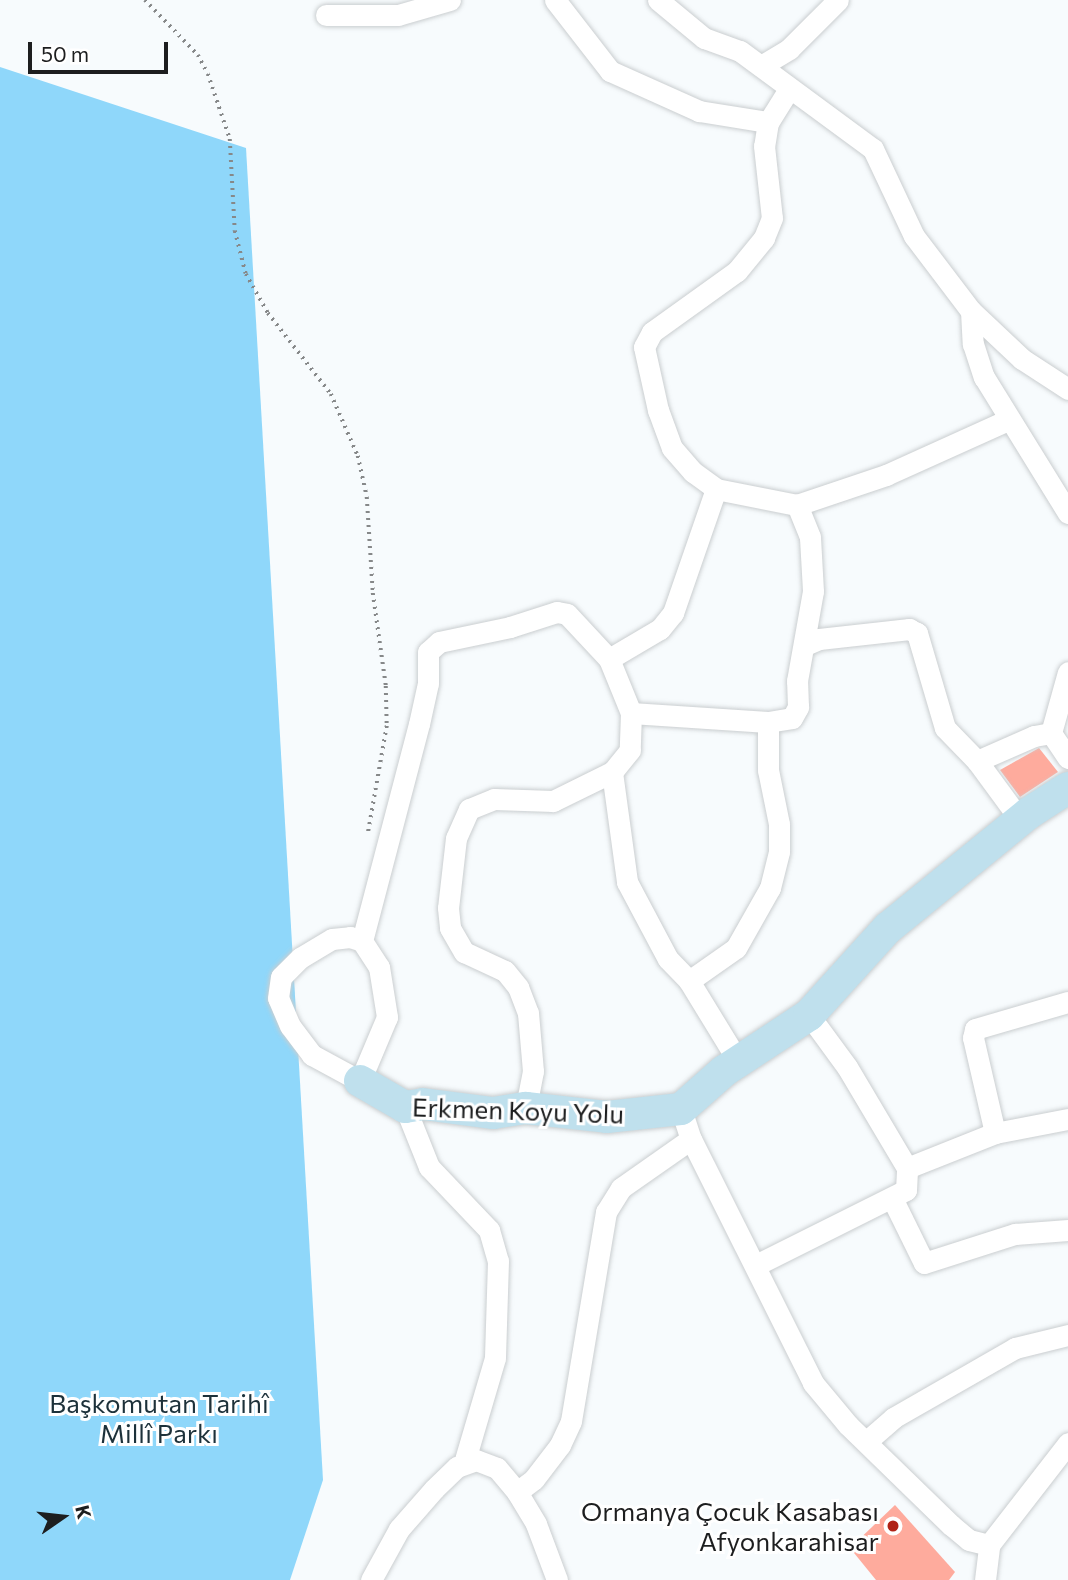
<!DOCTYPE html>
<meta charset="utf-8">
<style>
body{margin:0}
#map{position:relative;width:1068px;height:1580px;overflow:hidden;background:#f7fbfd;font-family:Commissioner,sans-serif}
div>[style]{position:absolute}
.green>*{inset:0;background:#8fd7fa}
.building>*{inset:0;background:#feab9d}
.path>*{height:3.5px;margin-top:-1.75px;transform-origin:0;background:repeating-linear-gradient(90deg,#868889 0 2px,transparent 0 7px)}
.roads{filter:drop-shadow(0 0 2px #caced0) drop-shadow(0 0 2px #caced0)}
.street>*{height:21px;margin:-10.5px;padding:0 10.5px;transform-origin:10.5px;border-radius:10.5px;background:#fff}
.secondary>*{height:32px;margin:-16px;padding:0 16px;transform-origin:16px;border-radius:16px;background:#bfe0ed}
.dots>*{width:19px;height:19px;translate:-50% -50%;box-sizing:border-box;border:4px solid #fff;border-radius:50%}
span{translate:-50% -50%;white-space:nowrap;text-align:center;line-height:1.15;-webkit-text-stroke:6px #fff;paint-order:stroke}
.street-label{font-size:26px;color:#1d1e1f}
.park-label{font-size:26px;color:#1d313a}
.poi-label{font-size:26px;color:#1d1e1f}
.right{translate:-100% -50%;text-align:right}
.north{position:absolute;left:28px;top:1482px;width:70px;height:70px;-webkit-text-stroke:5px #fff;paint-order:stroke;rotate:76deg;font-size:19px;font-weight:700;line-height:28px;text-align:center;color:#1d1e1f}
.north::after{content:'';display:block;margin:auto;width:24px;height:32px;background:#1d1e1f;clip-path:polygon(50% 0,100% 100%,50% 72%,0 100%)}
.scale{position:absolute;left:28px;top:42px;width:140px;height:32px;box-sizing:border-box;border:4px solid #1d1e1f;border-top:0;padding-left:9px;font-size:21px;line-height:24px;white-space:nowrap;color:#1d1e1f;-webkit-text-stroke:5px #fff;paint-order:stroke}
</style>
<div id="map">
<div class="green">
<div style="clip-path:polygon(0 67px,246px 148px,323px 1480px,290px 1580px,0 1580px)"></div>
</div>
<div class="building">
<div style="clip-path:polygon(1039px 748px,1058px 772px,1020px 797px,1000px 770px)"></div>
<div style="clip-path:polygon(895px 1505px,955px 1572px,949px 1580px,876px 1580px,850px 1548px)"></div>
</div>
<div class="path">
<div style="left:145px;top:0;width:76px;rotate:46.1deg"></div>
<div style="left:198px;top:55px;width:21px;rotate:62deg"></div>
<div style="left:208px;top:74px;width:69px;rotate:71.3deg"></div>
<div style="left:230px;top:139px;width:92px;rotate:86.9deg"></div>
<div style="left:235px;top:231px;width:44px;rotate:75.7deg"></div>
<div style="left:246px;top:274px;width:45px;rotate:60.6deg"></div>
<div style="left:268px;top:313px;width:103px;rotate:52.1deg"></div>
<div style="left:331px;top:394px;width:68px;rotate:66.5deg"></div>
<div style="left:358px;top:456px;width:42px;rotate:77.6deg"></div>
<div style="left:367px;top:497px;width:96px;rotate:86.4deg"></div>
<div style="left:373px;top:593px;width:94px;rotate:82deg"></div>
<div style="left:386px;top:686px;width:40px;rotate:88.6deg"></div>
<div style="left:387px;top:726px;width:110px;rotate:100deg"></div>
</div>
<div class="roads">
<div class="street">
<div style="left:555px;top:0;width:90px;rotate:52.2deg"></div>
<div style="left:610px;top:71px;width:98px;rotate:24.2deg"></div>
<div style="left:699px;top:111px;width:70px;rotate:9.1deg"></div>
<div style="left:658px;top:0;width:60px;rotate:39.6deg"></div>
<div style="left:704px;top:38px;width:38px;rotate:20deg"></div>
<div style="left:740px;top:51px;width:165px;rotate:36.4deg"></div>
<div style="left:873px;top:149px;width:96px;rotate:64.8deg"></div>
<div style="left:914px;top:236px;width:94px;rotate:52.8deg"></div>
<div style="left:971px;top:311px;width:70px;rotate:43.3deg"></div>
<div style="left:1022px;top:359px;width:55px;rotate:33.1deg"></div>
<div style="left:326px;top:15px;width:72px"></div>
<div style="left:398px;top:15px;width:54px;rotate:-16.1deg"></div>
<div style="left:761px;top:66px;width:33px;rotate:-31deg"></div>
<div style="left:789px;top:49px;width:69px;rotate:-45deg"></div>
<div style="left:789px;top:89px;width:39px;rotate:122deg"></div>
<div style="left:768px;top:122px;width:24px;rotate:99deg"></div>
<div style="left:764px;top:146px;width:72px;rotate:83.7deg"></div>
<div style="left:772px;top:218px;width:22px;rotate:112deg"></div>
<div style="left:764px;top:238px;width:43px;rotate:129.3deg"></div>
<div style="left:737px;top:271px;width:105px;rotate:144.3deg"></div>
<div style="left:652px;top:332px;width:17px;rotate:118deg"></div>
<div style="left:644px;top:347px;width:65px;rotate:77.5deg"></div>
<div style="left:658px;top:410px;width:40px;rotate:69.8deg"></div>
<div style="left:672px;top:448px;width:32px;rotate:49deg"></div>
<div style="left:693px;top:472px;width:29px;rotate:36deg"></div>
<div style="left:716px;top:489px;width:83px;rotate:11.2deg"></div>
<div style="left:797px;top:505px;width:94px;rotate:-18.6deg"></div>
<div style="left:886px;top:475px;width:134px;rotate:-24.3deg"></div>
<div style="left:971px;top:311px;width:33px;rotate:87deg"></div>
<div style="left:973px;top:344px;width:35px;rotate:72deg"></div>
<div style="left:984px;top:377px;width:160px;rotate:58.3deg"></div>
<div style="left:805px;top:645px;width:15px;rotate:-23deg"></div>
<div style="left:819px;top:639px;width:91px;rotate:-6.3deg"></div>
<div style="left:909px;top:629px;width:9px;rotate:27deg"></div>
<div style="left:917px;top:633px;width:99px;rotate:73.6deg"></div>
<div style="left:945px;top:728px;width:46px;rotate:45.9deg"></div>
<div style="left:977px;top:761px;width:74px;rotate:53.7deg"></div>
<div style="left:609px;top:659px;width:59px;rotate:-30.5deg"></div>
<div style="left:660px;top:629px;width:21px;rotate:-51deg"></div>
<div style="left:673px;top:613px;width:131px;rotate:-70.9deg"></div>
<div style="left:631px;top:713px;width:137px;rotate:3.8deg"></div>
<div style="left:768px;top:722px;width:24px;rotate:-9deg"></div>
<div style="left:792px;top:718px;width:13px;rotate:-61deg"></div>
<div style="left:798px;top:707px;width:26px;rotate:-92deg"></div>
<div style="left:797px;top:681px;width:91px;rotate:-79.9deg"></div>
<div style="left:813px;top:591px;width:54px;rotate:-93.2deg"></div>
<div style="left:810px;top:537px;width:35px;rotate:-112deg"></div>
<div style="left:1051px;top:733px;width:63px;rotate:-74.4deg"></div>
<div style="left:1051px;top:733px;width:30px;rotate:56deg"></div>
<div style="left:977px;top:761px;width:62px;rotate:-23.7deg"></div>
<div style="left:1034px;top:736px;width:17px;rotate:-10deg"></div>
<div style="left:612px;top:772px;width:111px;rotate:82.2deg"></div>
<div style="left:627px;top:882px;width:87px;rotate:62deg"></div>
<div style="left:668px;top:959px;width:30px;rotate:46deg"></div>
<div style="left:350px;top:937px;width:13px;rotate:18deg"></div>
<div style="left:362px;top:941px;width:31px;rotate:57deg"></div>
<div style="left:379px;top:967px;width:51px;rotate:80.9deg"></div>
<div style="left:387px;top:1017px;width:69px;rotate:112.9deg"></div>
<div style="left:360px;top:1081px;width:55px;rotate:-151.6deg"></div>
<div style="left:312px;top:1055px;width:36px;rotate:-127deg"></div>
<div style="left:290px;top:1026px;width:30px;rotate:-113deg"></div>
<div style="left:278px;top:998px;width:21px;rotate:-82deg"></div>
<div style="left:281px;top:977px;width:27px;rotate:-45deg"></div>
<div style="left:300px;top:958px;width:37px;rotate:-31deg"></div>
<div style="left:332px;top:939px;width:18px;rotate:-6deg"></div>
<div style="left:362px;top:941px;width:224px;rotate:-75.3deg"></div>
<div style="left:419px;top:724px;width:42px;rotate:-77.6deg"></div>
<div style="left:428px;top:683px;width:31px;rotate:-90deg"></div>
<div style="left:428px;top:652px;width:15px;rotate:-42deg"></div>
<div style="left:439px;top:642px;width:73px;rotate:-11.9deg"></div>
<div style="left:510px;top:627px;width:49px;rotate:-17.7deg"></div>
<div style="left:557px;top:612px;width:10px;rotate:11deg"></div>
<div style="left:567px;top:614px;width:62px;rotate:47deg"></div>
<div style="left:609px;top:659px;width:58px;rotate:67.8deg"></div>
<div style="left:631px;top:713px;width:37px;rotate:92deg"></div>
<div style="left:630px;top:750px;width:28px;rotate:129deg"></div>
<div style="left:612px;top:772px;width:66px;rotate:153.8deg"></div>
<div style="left:553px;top:801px;width:59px;rotate:-178.1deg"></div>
<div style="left:494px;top:799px;width:27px;rotate:158deg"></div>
<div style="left:469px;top:809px;width:32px;rotate:114deg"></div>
<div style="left:456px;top:838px;width:70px;rotate:96.5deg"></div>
<div style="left:448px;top:908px;width:20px;rotate:84deg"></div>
<div style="left:450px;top:928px;width:28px;rotate:60deg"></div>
<div style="left:464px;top:952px;width:45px;rotate:24.9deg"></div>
<div style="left:505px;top:971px;width:21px;rotate:51deg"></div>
<div style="left:518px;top:987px;width:28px;rotate:69deg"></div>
<div style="left:528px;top:1013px;width:58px;rotate:85.1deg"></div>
<div style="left:533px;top:1071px;width:38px;rotate:101deg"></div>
<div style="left:738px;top:1061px;width:94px;rotate:-121.5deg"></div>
<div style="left:689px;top:981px;width:57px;rotate:-35.1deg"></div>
<div style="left:736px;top:948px;width:69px;rotate:-60.5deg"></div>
<div style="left:770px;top:888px;width:38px;rotate:-76deg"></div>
<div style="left:779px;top:851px;width:27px;rotate:-90deg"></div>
<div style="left:779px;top:824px;width:55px;rotate:-101.5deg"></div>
<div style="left:768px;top:770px;width:48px;rotate:-90deg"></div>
<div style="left:405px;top:1107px;width:65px;rotate:68.2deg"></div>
<div style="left:429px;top:1167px;width:87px;rotate:46.4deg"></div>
<div style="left:489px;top:1230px;width:32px;rotate:74deg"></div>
<div style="left:498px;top:1261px;width:97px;rotate:91.8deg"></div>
<div style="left:495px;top:1358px;width:109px;rotate:106.4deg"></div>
<div style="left:681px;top:1109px;width:32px;rotate:72deg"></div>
<div style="left:691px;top:1139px;width:273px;rotate:63.4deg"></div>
<div style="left:813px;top:1383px;width:55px;rotate:50.2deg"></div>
<div style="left:848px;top:1425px;width:144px;rotate:44.2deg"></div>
<div style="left:951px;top:1525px;width:23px;rotate:40deg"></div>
<div style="left:969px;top:1540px;width:21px;rotate:14deg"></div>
<div style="left:995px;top:1133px;width:98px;rotate:-103deg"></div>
<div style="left:973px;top:1038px;width:9px;rotate:-77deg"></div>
<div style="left:975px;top:1029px;width:97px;rotate:-16.2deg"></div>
<div style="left:907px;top:1168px;width:95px;rotate:-21.7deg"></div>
<div style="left:995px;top:1133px;width:74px;rotate:-10.9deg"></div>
<div style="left:893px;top:1200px;width:70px;rotate:63.8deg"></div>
<div style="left:924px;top:1263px;width:96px;rotate:-17.7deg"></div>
<div style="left:1015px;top:1234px;width:53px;rotate:-4.3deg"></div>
<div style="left:756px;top:1265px;width:168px;rotate:-26.6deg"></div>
<div style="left:906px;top:1190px;width:22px;rotate:-87deg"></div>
<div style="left:907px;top:1168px;width:117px;rotate:-120.7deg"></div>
<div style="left:847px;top:1067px;width:64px;rotate:-126.2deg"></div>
<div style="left:867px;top:1441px;width:35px;rotate:-41deg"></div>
<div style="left:893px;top:1418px;width:141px;rotate:-29.8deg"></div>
<div style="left:1015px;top:1348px;width:55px;rotate:-13.8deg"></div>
<div style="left:517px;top:1492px;width:21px;rotate:-37deg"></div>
<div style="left:534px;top:1479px;width:43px;rotate:-52.6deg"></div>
<div style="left:560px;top:1445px;width:26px;rotate:-65deg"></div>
<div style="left:571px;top:1421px;width:212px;rotate:-80.5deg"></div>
<div style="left:606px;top:1212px;width:28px;rotate:-58deg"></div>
<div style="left:621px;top:1188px;width:85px;rotate:-35deg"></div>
<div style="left:371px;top:1580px;width:58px;rotate:-61.2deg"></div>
<div style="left:399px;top:1529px;width:53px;rotate:-48.8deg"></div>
<div style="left:434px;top:1489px;width:32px;rotate:-44deg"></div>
<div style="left:457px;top:1467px;width:20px;rotate:-20deg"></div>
<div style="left:476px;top:1460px;width:22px;rotate:21deg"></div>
<div style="left:497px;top:1468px;width:31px;rotate:50deg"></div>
<div style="left:517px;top:1492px;width:37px;rotate:59deg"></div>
<div style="left:536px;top:1524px;width:60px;rotate:69.4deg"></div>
<div style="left:985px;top:1580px;width:35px;rotate:-83deg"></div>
<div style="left:989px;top:1545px;width:129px;rotate:-52.2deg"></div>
</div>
<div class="secondary">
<div style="left:360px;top:1081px;width:52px;rotate:30deg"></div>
<div style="left:405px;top:1107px;width:18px;rotate:-9deg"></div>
<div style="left:423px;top:1104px;width:71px;rotate:7.3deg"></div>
<div style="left:493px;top:1113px;width:33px;rotate:-9deg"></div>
<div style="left:526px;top:1108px;width:81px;rotate:6.3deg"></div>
<div style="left:607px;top:1117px;width:74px;rotate:-6.2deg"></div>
<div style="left:681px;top:1109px;width:57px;rotate:-41.5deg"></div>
<div style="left:724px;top:1071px;width:102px;rotate:-33.4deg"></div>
<div style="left:809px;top:1015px;width:118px;rotate:-47.8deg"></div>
<div style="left:888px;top:928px;width:182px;rotate:-39.2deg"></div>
<div style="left:1029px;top:813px;width:46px;rotate:-32.7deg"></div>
</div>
</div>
<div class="dots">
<div style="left:893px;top:1526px;background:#b02216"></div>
</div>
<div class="street-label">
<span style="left:518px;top:1110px;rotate:2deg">Erkmen Koyu Yolu</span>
</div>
<div class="park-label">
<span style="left:159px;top:1418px">Başkomutan Tarihî<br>Millî Parkı</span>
</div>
<div class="poi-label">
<span class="right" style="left:879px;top:1526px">Ormanya Çocuk Kasabası<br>Afyonkarahisar</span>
</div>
<div class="north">K</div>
<div class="scale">50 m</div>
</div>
